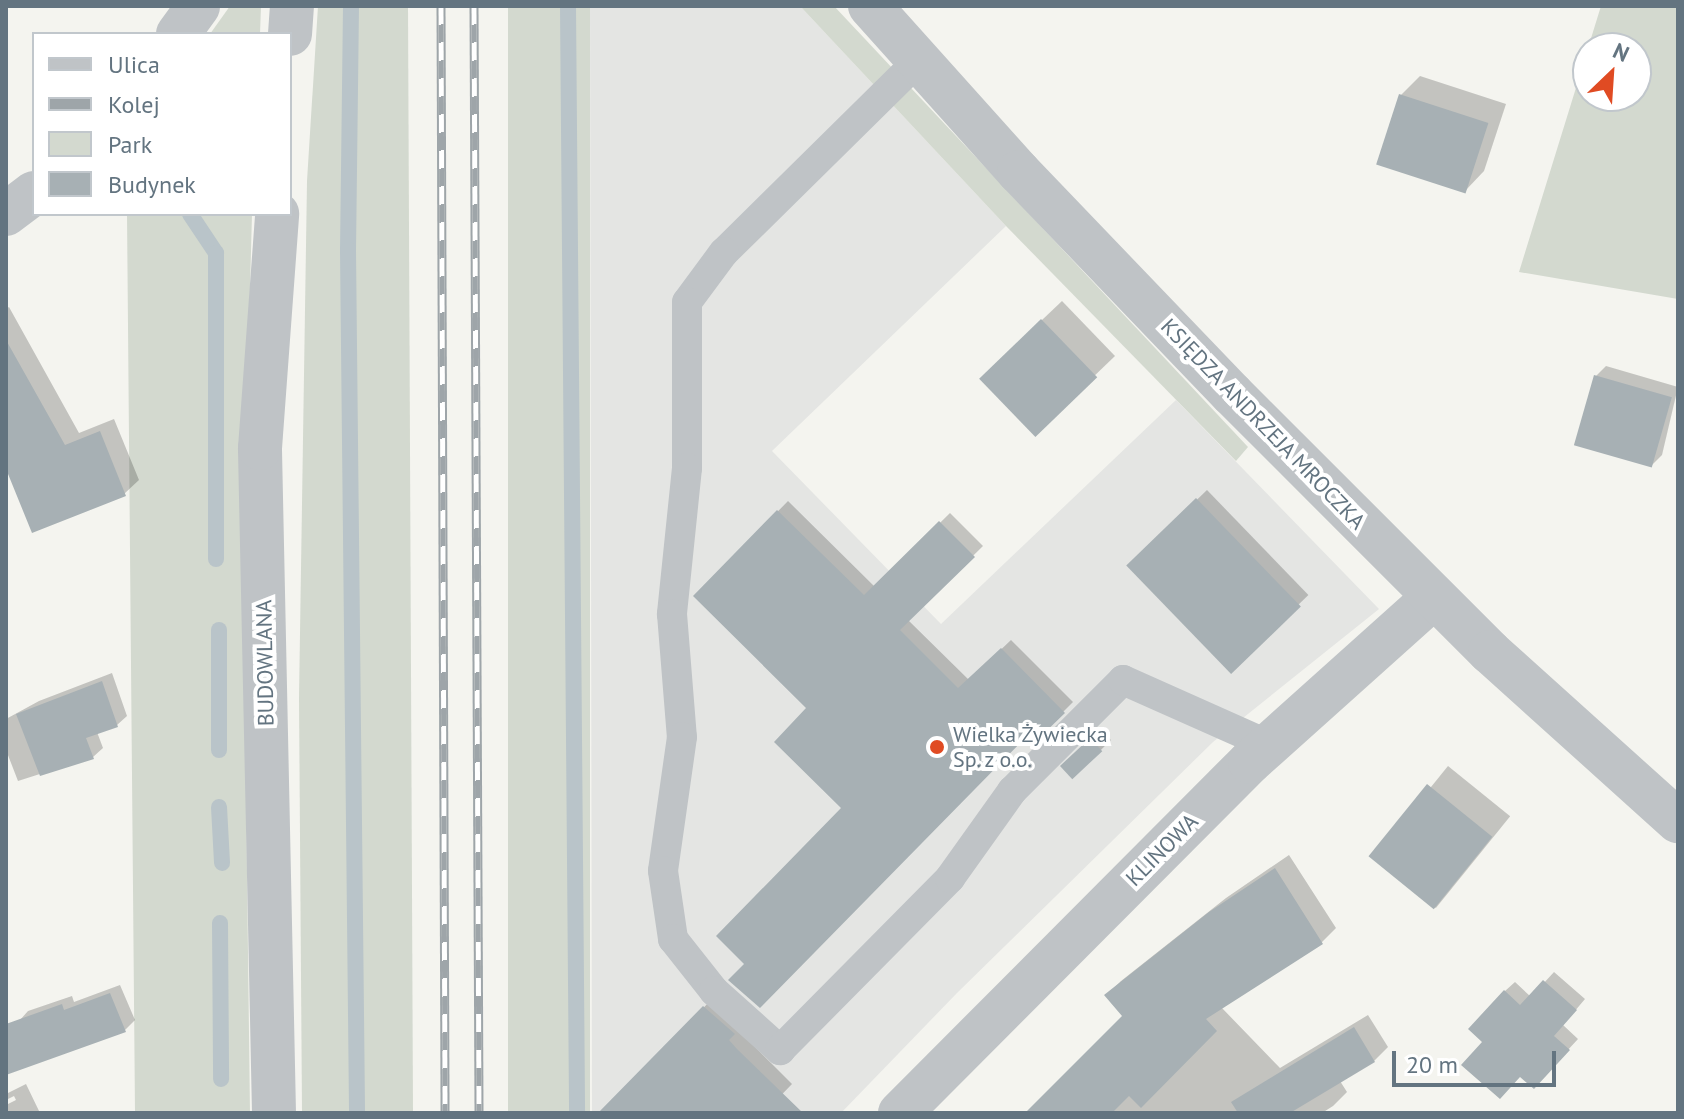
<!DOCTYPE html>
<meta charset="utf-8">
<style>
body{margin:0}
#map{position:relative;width:1684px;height:1119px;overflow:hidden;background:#f4f4ef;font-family:"PT Sans",sans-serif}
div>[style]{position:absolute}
.built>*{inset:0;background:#e4e5e3}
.green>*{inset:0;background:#d3d9cf;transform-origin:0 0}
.shadow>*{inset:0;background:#0003;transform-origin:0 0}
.stream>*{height:16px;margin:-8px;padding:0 8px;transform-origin:8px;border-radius:8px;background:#b9c4c9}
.building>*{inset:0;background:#a7b0b4;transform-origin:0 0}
.service>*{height:30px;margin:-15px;padding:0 15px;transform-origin:15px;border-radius:15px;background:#bfc3c6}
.minor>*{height:44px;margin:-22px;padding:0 22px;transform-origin:22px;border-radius:22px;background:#bfc3c6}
.tertiary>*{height:44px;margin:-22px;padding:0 22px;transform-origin:22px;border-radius:22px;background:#bfc3c6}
.rail>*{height:9px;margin-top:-4.5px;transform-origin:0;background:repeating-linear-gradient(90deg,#fff 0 18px,#9ea5a9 0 36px);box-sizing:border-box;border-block:2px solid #9ea5a9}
.dots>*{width:22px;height:22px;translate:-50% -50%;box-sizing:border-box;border:4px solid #fff;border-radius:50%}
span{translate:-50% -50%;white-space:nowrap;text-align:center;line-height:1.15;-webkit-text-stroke:8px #fff;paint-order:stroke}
.street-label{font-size:22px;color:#637480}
.poi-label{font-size:22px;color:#637480}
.left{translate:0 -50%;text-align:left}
.frame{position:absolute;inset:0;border:8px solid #637480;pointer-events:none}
.legend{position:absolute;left:32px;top:32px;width:260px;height:184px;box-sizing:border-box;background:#fff;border:2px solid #c1c7cc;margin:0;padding:10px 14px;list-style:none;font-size:24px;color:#637480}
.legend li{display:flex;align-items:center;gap:16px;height:40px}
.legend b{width:40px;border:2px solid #c1c7cc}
.north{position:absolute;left:1572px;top:32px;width:80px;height:80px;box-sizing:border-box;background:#fff;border:2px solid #c1c7cc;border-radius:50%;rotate:25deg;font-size:22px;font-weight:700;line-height:32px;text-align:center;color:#637480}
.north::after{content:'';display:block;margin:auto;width:28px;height:36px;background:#e04b23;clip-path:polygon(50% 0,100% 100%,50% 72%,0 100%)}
.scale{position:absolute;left:1392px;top:1051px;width:164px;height:36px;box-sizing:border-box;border:4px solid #637480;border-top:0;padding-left:10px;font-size:24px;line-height:28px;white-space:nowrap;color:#637480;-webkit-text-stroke:6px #fff;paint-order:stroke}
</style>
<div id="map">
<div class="built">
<div style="clip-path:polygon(590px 6px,800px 6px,1006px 226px,772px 451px,941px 624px,1176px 400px,1379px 609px,1213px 742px,957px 993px,841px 1113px,592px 1113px)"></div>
</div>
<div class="green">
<div style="clip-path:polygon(230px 6px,261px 6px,260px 34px,210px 34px)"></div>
<div style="clip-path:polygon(318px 6px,408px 6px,413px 1113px,302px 1113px,299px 698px,307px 181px)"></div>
<div style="left:508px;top:6px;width:82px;height:1107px"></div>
<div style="clip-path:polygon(800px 6px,834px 6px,1248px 447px,1236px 461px,1006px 226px)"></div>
<div style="clip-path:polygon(1601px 6px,1678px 6px,1678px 299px,1519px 272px,1588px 49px,1588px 96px,1636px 96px,1636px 48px,1588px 48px)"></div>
<div style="clip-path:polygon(127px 214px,252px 214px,243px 551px,250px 1113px,135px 1113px)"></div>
</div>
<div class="shadow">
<div style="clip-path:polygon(1420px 76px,1506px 104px,1484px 171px,1465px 191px,1401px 95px)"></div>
<div style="clip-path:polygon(1062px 301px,1115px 356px,1034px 434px,1001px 359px)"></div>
<div style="clip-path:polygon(9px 307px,79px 433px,114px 419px,139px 480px,124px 494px,6px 464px,6px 309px)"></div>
<div style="clip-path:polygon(1606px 366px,1678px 387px,1662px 455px,1652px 465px,1596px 376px)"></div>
<div style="left:1207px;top:490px;width:146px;height:108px;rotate:46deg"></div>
<div style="clip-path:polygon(788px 501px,875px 587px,950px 513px,983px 546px,908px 620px,969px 680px,1011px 640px,1073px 702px,1035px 740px,1028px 733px,747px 964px,844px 808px,809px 708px,695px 596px)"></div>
<div style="clip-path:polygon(112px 673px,127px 716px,117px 725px,97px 732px,103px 748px,93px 757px,18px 781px,6px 750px,6px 719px,39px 701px)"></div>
<div style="left:1101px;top:730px;width:14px;height:52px;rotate:45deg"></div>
<div style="left:1448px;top:766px;width:80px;height:118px;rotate:39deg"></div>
<div style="clip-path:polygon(1289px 855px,1336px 928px,1322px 942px,1221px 1007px,1280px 1068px,1368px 1015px,1388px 1047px,1374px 1061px,1340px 1081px,1347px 1092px,1333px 1106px,1322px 1113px,1028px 1113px,1124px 1016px,1107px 995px,1121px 981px,1226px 898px)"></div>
<div style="clip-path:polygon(1554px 972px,1585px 999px,1563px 1025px,1578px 1039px,1543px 1077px,1485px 1042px,1505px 991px,1515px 982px,1531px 997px)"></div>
<div style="clip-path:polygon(120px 985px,135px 1020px,125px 1030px,6px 1073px,6px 1025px,20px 1020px,28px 1011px,72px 996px,74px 1002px)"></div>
<div style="clip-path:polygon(714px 997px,737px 1029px,792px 1084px,764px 1113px,608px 1113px,605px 1109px)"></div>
<div style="clip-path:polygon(26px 1084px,40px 1113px,6px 1113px,6px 1105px,16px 1100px,14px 1096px,6px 1100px,6px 1094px)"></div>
</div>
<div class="stream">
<div style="left:351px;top:6px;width:244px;rotate:90.7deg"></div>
<div style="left:348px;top:250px;width:863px;rotate:89.4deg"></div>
<div style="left:568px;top:6px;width:1107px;rotate:89.53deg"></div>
<div style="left:190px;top:214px;width:47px;rotate:56.3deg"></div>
<div style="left:216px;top:253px;width:306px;rotate:90deg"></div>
<div style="left:219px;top:750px;width:120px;rotate:-90deg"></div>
<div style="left:219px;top:807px;width:56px;rotate:86.9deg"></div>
<div style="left:220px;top:923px;width:156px;rotate:89.6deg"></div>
</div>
<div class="building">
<div style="left:1399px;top:94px;width:94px;height:74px;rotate:18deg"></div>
<div style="left:1041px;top:319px;width:81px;height:86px;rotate:46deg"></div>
<div style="clip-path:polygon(6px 340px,65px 445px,100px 431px,126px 496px,32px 533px,6px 469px)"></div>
<div style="left:1594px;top:375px;width:81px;height:73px;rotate:16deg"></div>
<div style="left:1196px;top:498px;width:151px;height:97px;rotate:46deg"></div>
<div style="clip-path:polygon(777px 510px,864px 595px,939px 521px,975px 557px,900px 630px,958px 688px,1001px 648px,1065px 713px,1035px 742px,1028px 735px,760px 1008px,728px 980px,744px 964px,716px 936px,841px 808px,774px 742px,806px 708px,693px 596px)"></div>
<div style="clip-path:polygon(102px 681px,118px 727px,86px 738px,94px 759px,40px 776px,16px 714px)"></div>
<div style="left:1090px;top:738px;width:18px;height:41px;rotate:47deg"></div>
<div style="left:1427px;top:784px;width:84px;height:93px;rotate:39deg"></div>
<div style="clip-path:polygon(1275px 868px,1323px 944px,1206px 1019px,1217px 1031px,1141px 1108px,1129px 1096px,1112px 1113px,1025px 1113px,1122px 1016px,1104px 995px,1209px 912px)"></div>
<div style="clip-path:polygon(1543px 980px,1577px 1010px,1554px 1036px,1570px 1050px,1534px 1089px,1520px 1077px,1500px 1099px,1461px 1065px,1482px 1042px,1468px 1029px,1504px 990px,1520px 1005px)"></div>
<div style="clip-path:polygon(110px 993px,126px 1032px,6px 1075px,6px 1024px,62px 1004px,64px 1010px)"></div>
<div style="clip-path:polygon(703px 1006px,735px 1034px,729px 1040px,737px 1049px,803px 1113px,598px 1113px)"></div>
<div style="clip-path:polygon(1354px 1027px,1375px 1062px,1290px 1113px,1238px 1113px,1231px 1102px)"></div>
</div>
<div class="service">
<div style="left:920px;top:59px;width:275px;rotate:135.4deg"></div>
<div style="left:724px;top:252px;width:62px;rotate:126.5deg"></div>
<div style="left:687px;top:302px;width:166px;rotate:90deg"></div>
<div style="left:687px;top:468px;width:147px;rotate:95.9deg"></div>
<div style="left:672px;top:614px;width:123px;rotate:85.4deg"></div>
<div style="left:682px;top:737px;width:135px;rotate:98.1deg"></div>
<div style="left:663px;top:871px;width:69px;rotate:81.6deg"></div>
<div style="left:673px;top:939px;width:66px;rotate:51.7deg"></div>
<div style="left:714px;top:991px;width:89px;rotate:41.8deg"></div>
<div style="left:780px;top:1050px;width:242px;rotate:-45.3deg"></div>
<div style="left:950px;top:878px;width:107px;rotate:-54.5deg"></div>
<div style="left:1012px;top:791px;width:157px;rotate:-45deg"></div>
<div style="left:1123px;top:680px;width:160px;rotate:24deg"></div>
</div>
<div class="minor">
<div style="left:178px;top:34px;width:34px;rotate:-54deg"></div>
<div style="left:290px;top:34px;width:28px;rotate:-86deg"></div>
<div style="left:6px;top:214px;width:35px;rotate:-37deg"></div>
<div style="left:274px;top:1113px;width:665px;rotate:-91.21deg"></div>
<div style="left:260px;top:448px;width:235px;rotate:-85.8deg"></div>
<div style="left:900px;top:1113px;width:496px;rotate:-45.1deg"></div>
<div style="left:1250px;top:762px;width:247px;rotate:-41.9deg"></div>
</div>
<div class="tertiary">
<div style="left:870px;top:6px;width:223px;rotate:48.1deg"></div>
<div style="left:1019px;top:172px;width:308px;rotate:46.2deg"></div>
<div style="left:1232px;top:394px;width:365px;rotate:45deg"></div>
<div style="left:1490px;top:652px;width:253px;rotate:42deg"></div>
</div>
<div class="rail">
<div style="left:441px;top:6px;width:1107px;rotate:89.79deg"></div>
<div style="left:474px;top:6px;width:1107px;rotate:89.74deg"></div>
</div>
<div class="dots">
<div style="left:937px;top:747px;background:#e04b23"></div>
</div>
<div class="street-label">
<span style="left:1263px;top:424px;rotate:46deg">KSIĘDZA ANDRZEJA MROCZKA</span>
<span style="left:265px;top:663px;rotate:-91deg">BUDOWLANA</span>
<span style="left:1162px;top:850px;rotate:-45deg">KLINOWA</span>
</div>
<div class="poi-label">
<span class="left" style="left:953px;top:747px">Wielka Żywiecka<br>Sp. z o.o.</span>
</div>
<div class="frame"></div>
<ul class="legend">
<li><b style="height:10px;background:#bfc3c6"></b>Ulica</li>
<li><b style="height:10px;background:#9ea5a9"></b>Kolej</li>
<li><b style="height:22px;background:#d3d9cf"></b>Park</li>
<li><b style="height:22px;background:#a7b0b4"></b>Budynek</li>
</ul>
<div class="north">N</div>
<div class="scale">20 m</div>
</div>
